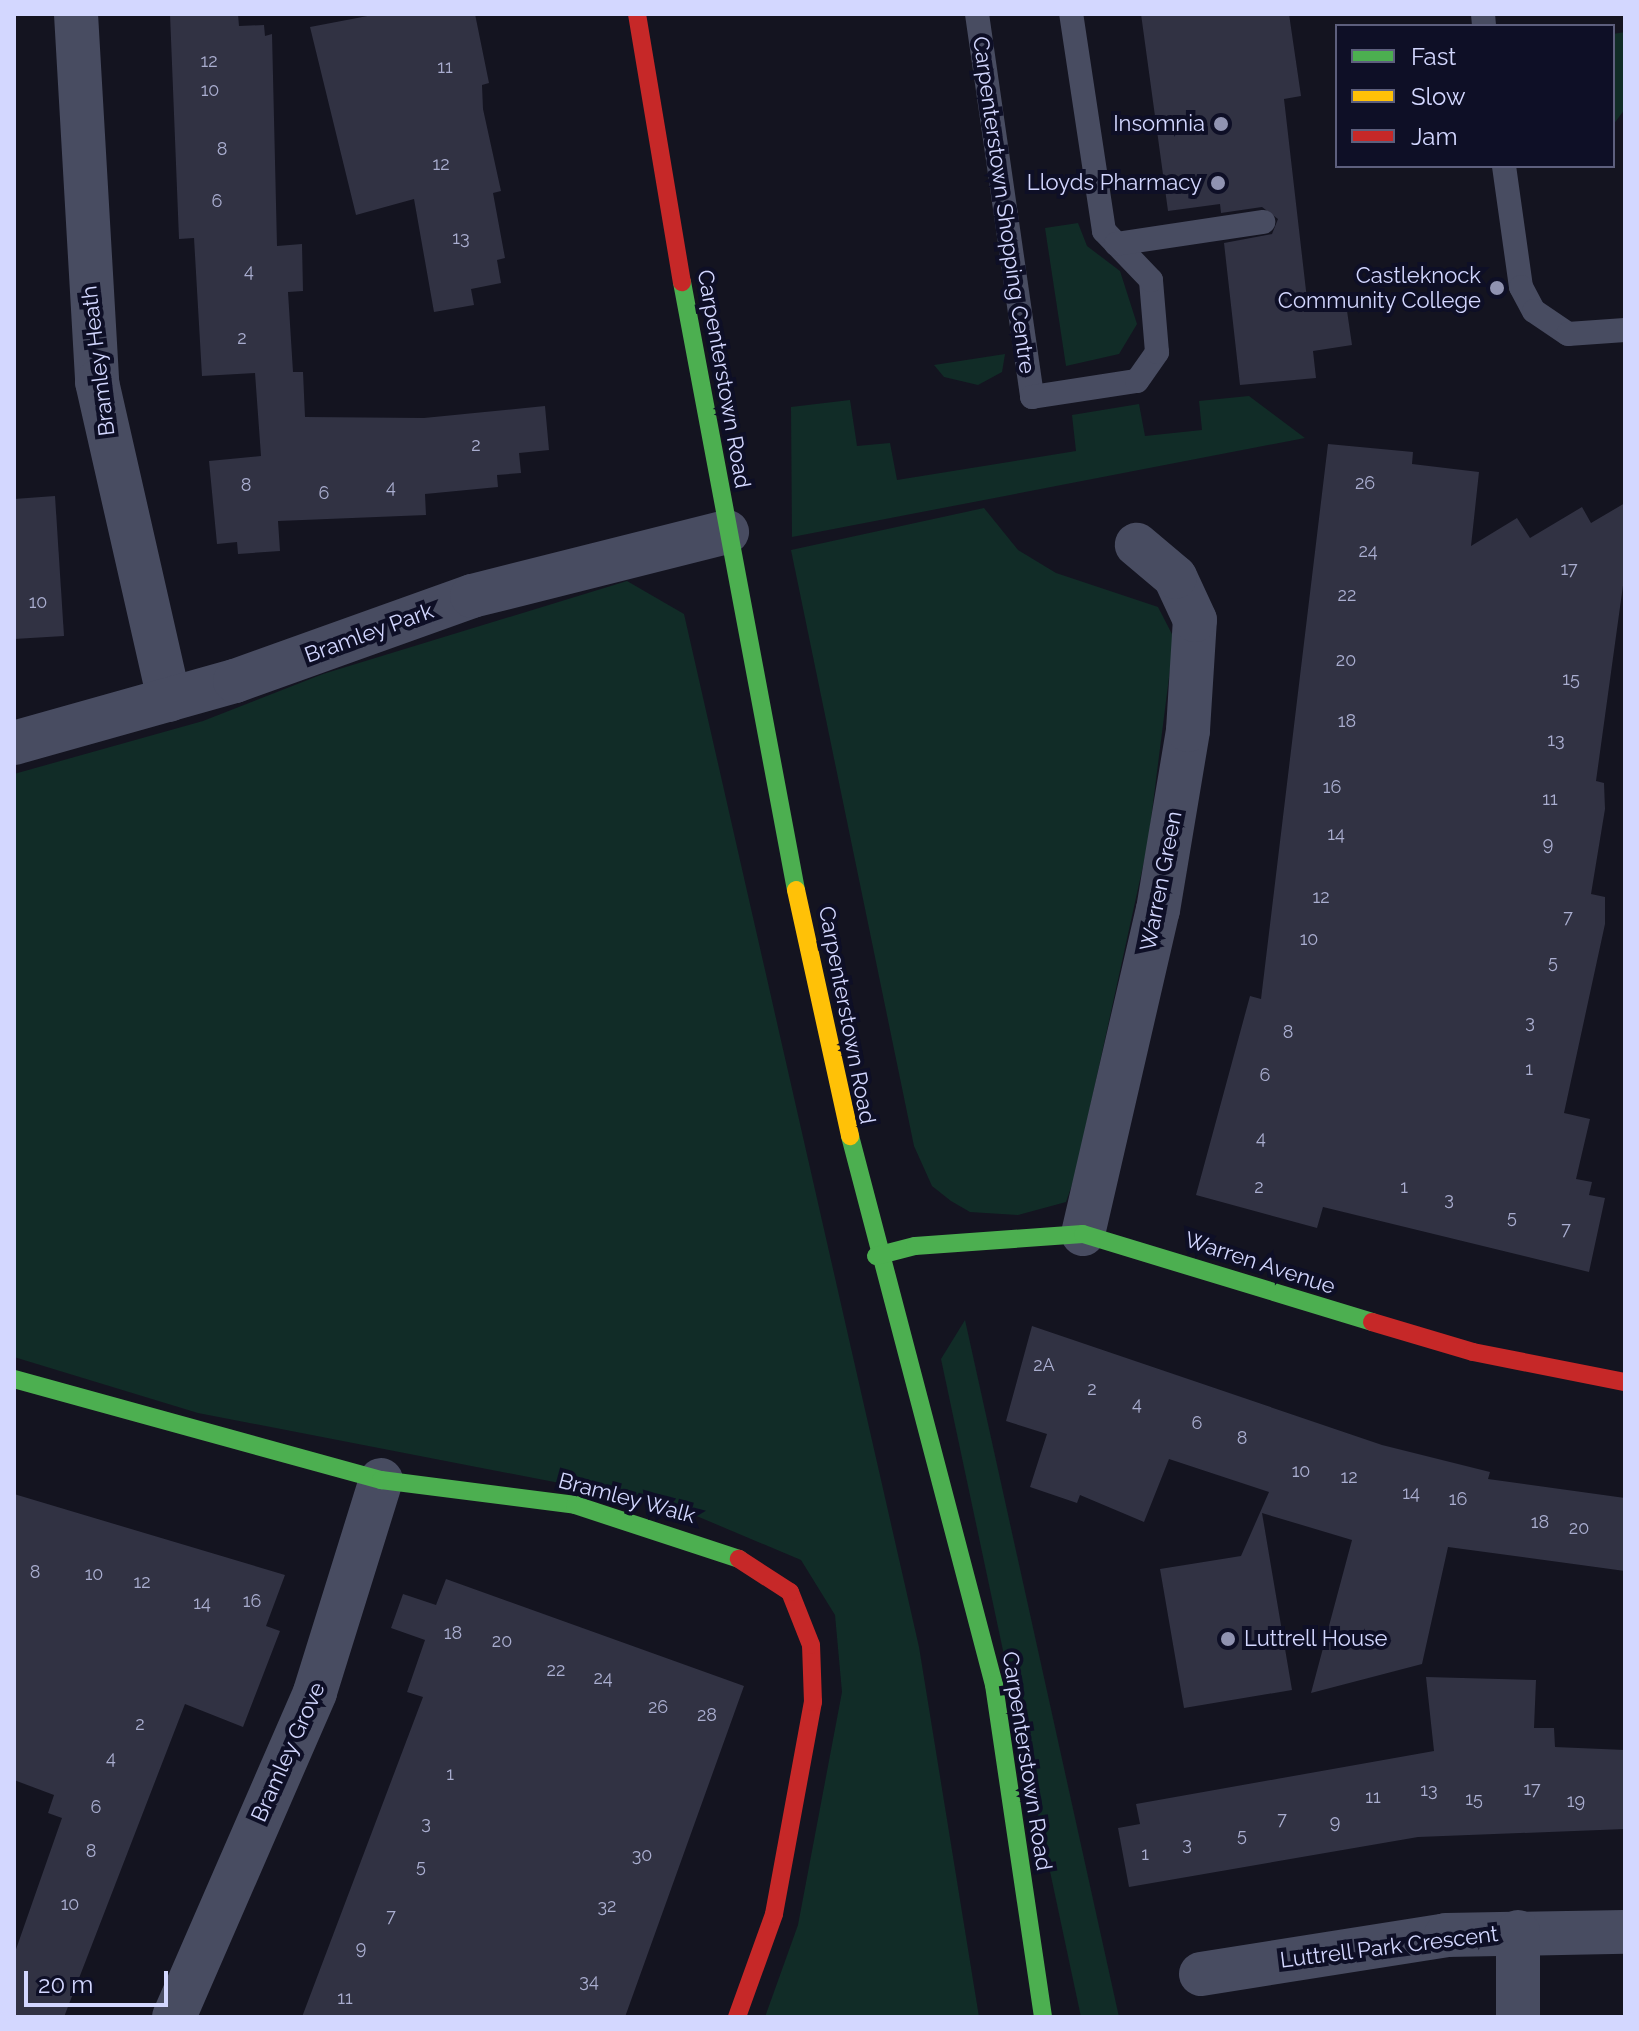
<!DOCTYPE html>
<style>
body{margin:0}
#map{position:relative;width:1639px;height:2031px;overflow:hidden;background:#141420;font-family:Raleway,sans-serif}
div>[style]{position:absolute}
.green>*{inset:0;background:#112c27}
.building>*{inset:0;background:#313243}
.lane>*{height:24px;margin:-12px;padding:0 12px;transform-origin:12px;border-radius:12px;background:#484c61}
.street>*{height:44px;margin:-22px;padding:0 22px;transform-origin:22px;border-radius:22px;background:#484c61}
.fast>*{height:18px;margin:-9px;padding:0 9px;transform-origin:9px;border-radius:9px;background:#4caf50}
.slow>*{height:18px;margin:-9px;padding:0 9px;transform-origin:9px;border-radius:9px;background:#ffc107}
.jam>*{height:18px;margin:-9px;padding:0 9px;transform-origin:9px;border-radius:9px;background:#c62828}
.dots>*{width:22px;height:22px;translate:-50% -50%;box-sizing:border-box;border:4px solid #0e0f26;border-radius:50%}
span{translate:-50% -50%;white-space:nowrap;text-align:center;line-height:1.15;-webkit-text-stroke:8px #0e0f26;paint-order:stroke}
.number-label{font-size:18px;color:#aaaed0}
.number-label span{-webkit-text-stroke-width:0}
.poi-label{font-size:22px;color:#d3d7ff}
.right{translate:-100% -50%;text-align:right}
.left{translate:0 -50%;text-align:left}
.street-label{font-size:22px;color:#d3d7ff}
.frame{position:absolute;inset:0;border:16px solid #d3d7ff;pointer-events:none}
.legend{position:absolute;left:1335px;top:24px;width:280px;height:144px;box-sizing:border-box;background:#0e0f26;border:2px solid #5d5f7d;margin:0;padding:10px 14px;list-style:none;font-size:24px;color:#d3d7ff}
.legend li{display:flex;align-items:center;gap:16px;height:40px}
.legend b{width:40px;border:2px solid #5d5f7d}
.scale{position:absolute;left:24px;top:1971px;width:144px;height:36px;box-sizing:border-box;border:4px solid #d3d7ff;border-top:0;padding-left:10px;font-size:24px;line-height:28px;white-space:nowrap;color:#d3d7ff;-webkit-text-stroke:6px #0e0f26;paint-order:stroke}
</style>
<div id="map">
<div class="green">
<div style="clip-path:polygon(1625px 32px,1625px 109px,1613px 125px,1613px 34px)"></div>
<div style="clip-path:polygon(1078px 223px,1087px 246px,1120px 271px,1137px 324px,1119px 354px,1066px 366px,1045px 228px)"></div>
<div style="clip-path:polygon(1005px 354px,1002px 372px,978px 385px,944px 377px,934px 365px)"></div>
<div style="clip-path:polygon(1249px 396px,1305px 438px,792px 537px,791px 407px,850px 400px,857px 446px,890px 443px,897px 480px,1076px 451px,1072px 415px,1139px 404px,1145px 436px,1202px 430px,1199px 401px)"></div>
<div style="clip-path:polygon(984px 508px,1018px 550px,1056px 573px,1158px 607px,1174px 638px,1148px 843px,1075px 1176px,1066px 1202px,1018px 1215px,970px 1212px,951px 1201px,932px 1186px,914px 1146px,791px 550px)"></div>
<div style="clip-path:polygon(627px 581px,684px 614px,919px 1647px,979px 2017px,765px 2017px,798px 1925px,842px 1692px,835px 1615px,801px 1560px,668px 1504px,198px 1413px,14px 1357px,14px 774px,203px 721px,323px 674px)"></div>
<div style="clip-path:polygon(965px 1320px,1119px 2017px,1081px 2017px,941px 1359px)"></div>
</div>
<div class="building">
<div style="clip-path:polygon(170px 14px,238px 14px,239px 26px,264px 25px,265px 36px,272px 34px,277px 246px,302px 244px,303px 291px,288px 292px,293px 372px,303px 372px,305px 417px,424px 418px,545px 406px,549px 450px,519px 453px,521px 473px,497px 475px,498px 487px,425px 494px,426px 515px,278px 521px,280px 551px,238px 554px,237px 542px,217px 544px,209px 461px,261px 456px,255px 373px,202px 376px,194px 238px,179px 239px)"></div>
<div style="clip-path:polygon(378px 14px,475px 14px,489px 83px,482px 85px,483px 109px,501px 191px,493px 193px,505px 258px,497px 260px,501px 283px,471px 289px,474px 305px,434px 312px,414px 199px,356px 215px,310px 27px)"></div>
<div style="clip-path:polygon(1141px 14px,1289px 14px,1301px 96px,1284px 99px,1308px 308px,1346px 304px,1352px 345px,1313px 351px,1316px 378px,1240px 385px,1224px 243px,1272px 234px,1278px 219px,1262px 207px,1221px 213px,1220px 204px,1168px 211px)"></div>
<div style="clip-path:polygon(1328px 444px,1413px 452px,1412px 464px,1479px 472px,1471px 546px,1517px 518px,1530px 538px,1582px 507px,1591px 523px,1625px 503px,1625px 571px,1596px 781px,1604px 783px,1605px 809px,1591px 894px,1605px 897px,1605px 924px,1564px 1113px,1590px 1119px,1576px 1179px,1592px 1182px,1589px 1195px,1605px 1198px,1589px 1272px,1323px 1207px,1317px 1228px,1196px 1195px,1250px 996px,1261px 999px)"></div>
<div style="clip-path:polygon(55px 496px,64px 636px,14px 639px,14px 499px)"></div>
<div style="clip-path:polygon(1032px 1326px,1382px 1445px,1490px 1472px,1488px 1479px,1625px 1498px,1625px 1571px,1448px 1547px,1422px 1664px,1311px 1693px,1352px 1540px,1262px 1513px,1292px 1690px,1184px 1708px,1160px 1569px,1241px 1556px,1269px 1492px,1169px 1459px,1144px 1522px,1080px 1495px,1077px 1503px,1030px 1487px,1047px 1434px,1006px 1421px)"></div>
<div style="clip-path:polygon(14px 1494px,285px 1575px,266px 1626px,280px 1631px,243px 1727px,185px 1704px,64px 2017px,14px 2017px,14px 1955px,62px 1818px,48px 1813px,54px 1795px,14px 1780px)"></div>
<div style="clip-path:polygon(446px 1579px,744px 1686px,625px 2017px,302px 2017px,423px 1697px,407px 1692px,425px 1640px,391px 1628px,403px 1594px,436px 1605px)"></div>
<div style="clip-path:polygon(1426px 1677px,1536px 1680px,1534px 1728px,1554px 1728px,1555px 1747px,1625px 1750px,1625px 1829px,1418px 1837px,1129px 1887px,1118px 1828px,1140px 1824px,1136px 1804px,1434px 1751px)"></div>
</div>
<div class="lane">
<div style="left:977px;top:14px;width:387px;rotate:81.8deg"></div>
<div style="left:1032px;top:397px;width:106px;rotate:-8.7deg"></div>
<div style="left:1137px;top:381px;width:35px;rotate:-55deg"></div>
<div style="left:1157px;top:352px;width:72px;rotate:-94.8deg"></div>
<div style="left:1151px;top:280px;width:68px;rotate:-133.8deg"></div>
<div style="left:1104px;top:231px;width:219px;rotate:-98.6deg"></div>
<div style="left:1483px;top:14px;width:12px;rotate:85deg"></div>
<div style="left:1504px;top:166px;width:122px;rotate:82deg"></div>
<div style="left:1521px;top:287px;width:27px;rotate:62deg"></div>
<div style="left:1534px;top:311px;width:41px;rotate:34.1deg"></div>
<div style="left:1568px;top:334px;width:57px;rotate:-4deg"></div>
<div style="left:1116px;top:244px;width:149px;rotate:-8.5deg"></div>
</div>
<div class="street">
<div style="left:76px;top:14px;width:369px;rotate:86.7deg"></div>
<div style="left:97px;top:382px;width:326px;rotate:77.2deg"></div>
<div style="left:14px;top:743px;width:230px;rotate:-15.7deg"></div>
<div style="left:235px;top:681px;width:252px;rotate:-19.7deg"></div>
<div style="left:472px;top:596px;width:263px;rotate:-14.1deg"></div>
<div style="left:1083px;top:1234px;width:333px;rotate:-77deg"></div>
<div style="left:1158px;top:910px;width:182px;rotate:-80.5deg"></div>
<div style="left:1188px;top:730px;width:110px;rotate:-86.4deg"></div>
<div style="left:1195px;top:620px;width:47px;rotate:-114.9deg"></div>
<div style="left:1175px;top:577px;width:50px;rotate:-139.9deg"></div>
<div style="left:1201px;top:1974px;width:248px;rotate:-9deg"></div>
<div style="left:1446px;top:1935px;width:179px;rotate:-1deg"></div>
<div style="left:174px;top:2017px;width:354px;rotate:-66.5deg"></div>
<div style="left:315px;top:1692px;width:222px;rotate:-72.7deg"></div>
<div style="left:1518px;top:2017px;width:85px;rotate:-90deg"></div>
</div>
<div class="fast">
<div style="left:682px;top:282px;width:619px;rotate:79.38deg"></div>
<div style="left:850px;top:1136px;width:568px;rotate:75.3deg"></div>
<div style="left:994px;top:1685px;width:336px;rotate:81.6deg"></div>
<div style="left:876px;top:1256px;width:40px;rotate:-14.4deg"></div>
<div style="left:915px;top:1246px;width:168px;rotate:-4.1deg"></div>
<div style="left:1083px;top:1234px;width:302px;rotate:16.9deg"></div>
<div style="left:14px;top:1379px;width:381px;rotate:15.4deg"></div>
<div style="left:381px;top:1480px;width:196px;rotate:7.3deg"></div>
<div style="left:575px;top:1505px;width:173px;rotate:18.2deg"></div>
</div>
<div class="slow">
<div style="left:796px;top:890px;width:252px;rotate:77.6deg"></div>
</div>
<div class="jam">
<div style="left:637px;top:14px;width:272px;rotate:80.5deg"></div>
<div style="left:1372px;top:1322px;width:105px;rotate:16.5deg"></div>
<div style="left:1473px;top:1352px;width:155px;rotate:11.2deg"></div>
<div style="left:737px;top:2017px;width:109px;rotate:-70.2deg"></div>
<div style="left:774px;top:1914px;width:216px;rotate:-79.6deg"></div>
<div style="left:813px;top:1702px;width:57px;rotate:-92deg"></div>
<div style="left:811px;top:1645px;width:57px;rotate:-111.6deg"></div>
<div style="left:790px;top:1592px;width:61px;rotate:-147.1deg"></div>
</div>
<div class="dots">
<div style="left:1221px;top:124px;background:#9093b1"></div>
<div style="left:1218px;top:183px;background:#9093b1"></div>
<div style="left:1497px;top:288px;background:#9093b1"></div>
<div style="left:1228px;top:1639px;background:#9093b1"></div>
</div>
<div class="number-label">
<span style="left:209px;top:61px">12</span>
<span style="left:445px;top:67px">11</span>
<span style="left:210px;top:90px">10</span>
<span style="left:222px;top:149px">8</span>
<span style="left:441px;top:164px">12</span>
<span style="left:217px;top:201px">6</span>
<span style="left:461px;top:238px">13</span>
<span style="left:249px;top:271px">4</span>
<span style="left:242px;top:338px">2</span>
<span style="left:476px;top:445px">2</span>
<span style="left:1365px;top:483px">26</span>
<span style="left:246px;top:485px">8</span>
<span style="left:391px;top:487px">4</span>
<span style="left:324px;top:493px">6</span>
<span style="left:1368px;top:551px">24</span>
<span style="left:1569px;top:569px">17</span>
<span style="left:1347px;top:595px">22</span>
<span style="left:38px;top:602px">10</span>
<span style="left:1346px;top:660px">20</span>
<span style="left:1571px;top:679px">15</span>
<span style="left:1347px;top:721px">18</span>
<span style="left:1556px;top:740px">13</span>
<span style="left:1332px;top:787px">16</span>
<span style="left:1550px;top:799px">11</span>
<span style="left:1336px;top:834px">14</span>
<span style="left:1548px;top:844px">9</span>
<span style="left:1321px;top:897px">12</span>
<span style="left:1568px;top:917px">7</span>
<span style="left:1309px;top:939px">10</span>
<span style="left:1553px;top:962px">5</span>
<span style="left:1530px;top:1022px">3</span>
<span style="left:1288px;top:1032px">8</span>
<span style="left:1529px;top:1069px">1</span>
<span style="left:1265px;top:1075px">6</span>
<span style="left:1261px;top:1138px">4</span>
<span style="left:1259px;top:1187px">2</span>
<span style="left:1404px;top:1187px">1</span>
<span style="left:1449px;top:1199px">3</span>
<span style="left:1512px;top:1217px">5</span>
<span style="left:1566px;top:1229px">7</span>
<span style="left:1044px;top:1365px">2A</span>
<span style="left:1092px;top:1389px">2</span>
<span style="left:1137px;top:1404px">4</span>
<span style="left:1197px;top:1423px">6</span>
<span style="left:1242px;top:1438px">8</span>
<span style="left:1301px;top:1471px">10</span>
<span style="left:1349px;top:1477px">12</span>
<span style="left:1411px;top:1493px">14</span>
<span style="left:1458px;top:1499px">16</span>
<span style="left:1540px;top:1522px">18</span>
<span style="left:1579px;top:1528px">20</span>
<span style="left:35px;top:1572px">8</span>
<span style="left:94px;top:1574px">10</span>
<span style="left:142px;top:1582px">12</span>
<span style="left:252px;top:1601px">16</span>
<span style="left:202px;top:1603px">14</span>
<span style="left:453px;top:1633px">18</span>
<span style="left:502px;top:1641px">20</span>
<span style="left:556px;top:1670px">22</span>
<span style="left:603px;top:1678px">24</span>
<span style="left:658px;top:1707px">26</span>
<span style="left:707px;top:1715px">28</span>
<span style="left:140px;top:1724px">2</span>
<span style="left:111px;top:1758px">4</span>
<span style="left:450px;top:1774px">1</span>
<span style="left:1532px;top:1789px">17</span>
<span style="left:1429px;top:1790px">13</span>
<span style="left:1373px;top:1797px">11</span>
<span style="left:1474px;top:1799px">15</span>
<span style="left:1576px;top:1801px">19</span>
<span style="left:96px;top:1807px">6</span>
<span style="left:1282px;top:1819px">7</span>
<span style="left:1335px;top:1822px">9</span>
<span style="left:426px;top:1823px">3</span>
<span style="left:1242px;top:1835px">5</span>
<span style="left:1187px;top:1844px">3</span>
<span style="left:91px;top:1851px">8</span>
<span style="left:1145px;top:1854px">1</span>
<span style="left:642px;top:1855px">30</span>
<span style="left:421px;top:1866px">5</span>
<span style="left:70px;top:1904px">10</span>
<span style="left:607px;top:1906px">32</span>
<span style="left:391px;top:1916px">7</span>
<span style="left:361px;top:1948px">9</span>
<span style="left:589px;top:1981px">34</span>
<span style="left:345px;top:1998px">11</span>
</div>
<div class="poi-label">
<span class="right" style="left:1205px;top:124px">Insomnia</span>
<span class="right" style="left:1202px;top:183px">Lloyds Pharmacy</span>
<span class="right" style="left:1481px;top:288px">Castleknock<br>Community College</span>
<span class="left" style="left:1244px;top:1639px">Luttrell House</span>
</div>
<div class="street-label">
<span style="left:1004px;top:205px;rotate:82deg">Carpenterstown Shopping Centre</span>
<span style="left:98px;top:361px;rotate:-97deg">Bramley Heath</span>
<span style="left:724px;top:379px;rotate:80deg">Carpenterstown Road</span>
<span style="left:369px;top:633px;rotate:-20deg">Bramley Park</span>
<span style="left:1161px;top:881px;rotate:-79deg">Warren Green</span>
<span style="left:847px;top:1015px;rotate:79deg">Carpenterstown Road</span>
<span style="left:1260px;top:1263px;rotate:18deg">Warren Avenue</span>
<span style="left:627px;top:1498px;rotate:15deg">Bramley Walk</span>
<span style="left:288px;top:1752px;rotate:-66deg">Bramley Grove</span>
<span style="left:1027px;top:1761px;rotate:81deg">Carpenterstown Road</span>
<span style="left:1389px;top:1947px;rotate:-7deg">Luttrell Park Crescent</span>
</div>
<div class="frame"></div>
<ul class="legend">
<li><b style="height:10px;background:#4caf50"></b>Fast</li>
<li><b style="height:10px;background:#ffc107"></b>Slow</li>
<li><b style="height:10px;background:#c62828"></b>Jam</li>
</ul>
<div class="scale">20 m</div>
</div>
